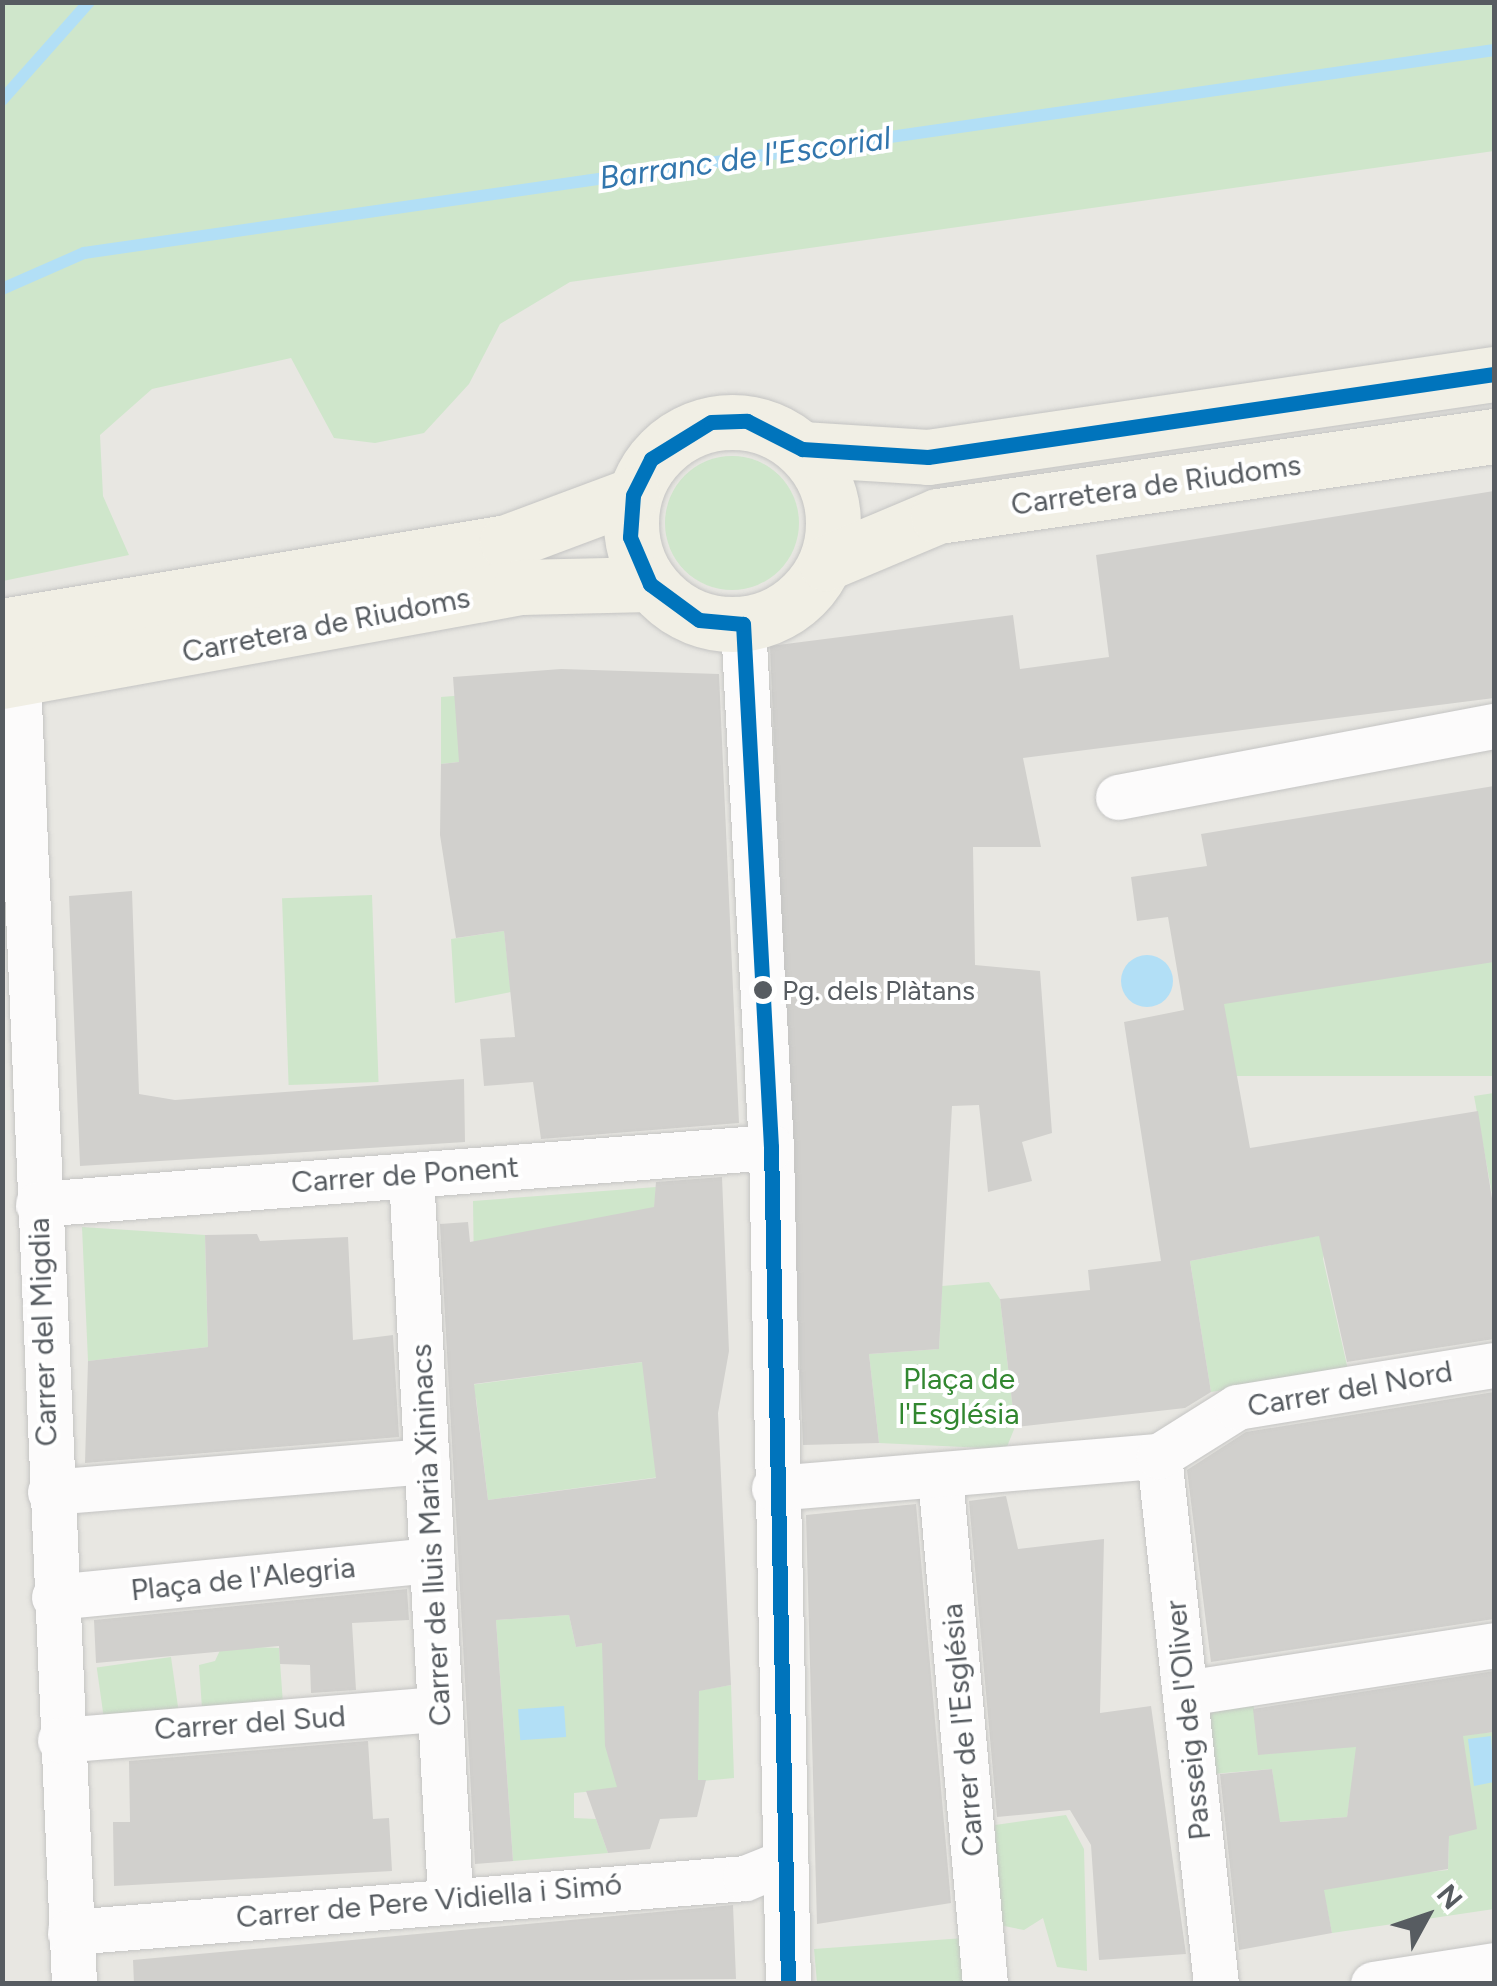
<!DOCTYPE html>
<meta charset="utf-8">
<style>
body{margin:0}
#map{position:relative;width:1497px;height:1986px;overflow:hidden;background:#e8e7e2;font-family:Figtree,sans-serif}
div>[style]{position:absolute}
.green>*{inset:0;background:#cfe6cb;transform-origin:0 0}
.round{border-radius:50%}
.water>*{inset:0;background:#b2dff6;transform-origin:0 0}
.stream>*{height:12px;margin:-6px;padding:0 6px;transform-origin:6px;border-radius:6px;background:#b2dff6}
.building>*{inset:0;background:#d1d0cd}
.roads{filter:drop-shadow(0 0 2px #c4c4c3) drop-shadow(0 0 2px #c4c4c3)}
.minor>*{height:45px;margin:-22.5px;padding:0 22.5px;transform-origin:22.5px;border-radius:22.5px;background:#fcfbfb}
.major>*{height:55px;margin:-27.5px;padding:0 27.5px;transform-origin:27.5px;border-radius:27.5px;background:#f1efe5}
.major>.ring{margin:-27.5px;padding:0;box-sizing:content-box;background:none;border:55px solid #f1efe5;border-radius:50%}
.bus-1>*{height:15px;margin:-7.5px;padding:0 7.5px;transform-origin:7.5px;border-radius:7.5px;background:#0074bc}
.dots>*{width:28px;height:28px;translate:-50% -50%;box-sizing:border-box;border:5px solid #fff;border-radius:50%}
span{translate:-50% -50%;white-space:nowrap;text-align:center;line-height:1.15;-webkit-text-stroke:8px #fff;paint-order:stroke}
.bus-label{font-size:28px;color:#575c61}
.left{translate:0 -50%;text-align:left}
.street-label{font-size:30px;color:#575c61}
.park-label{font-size:30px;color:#328730}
.water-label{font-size:32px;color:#3276ad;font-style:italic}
.frame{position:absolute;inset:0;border:5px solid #575c61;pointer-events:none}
.north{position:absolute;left:1377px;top:1866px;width:100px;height:100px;-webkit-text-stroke:8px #fff;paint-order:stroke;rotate:50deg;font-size:28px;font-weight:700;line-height:40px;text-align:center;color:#575c61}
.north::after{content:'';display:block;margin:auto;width:35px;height:45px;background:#575c61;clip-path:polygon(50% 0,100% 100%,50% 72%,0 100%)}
</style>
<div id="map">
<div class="green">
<div style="clip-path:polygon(3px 2px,1494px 3px,1494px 151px,570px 282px,500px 324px,469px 384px,424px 433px,375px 443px,334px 438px,291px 358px,152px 389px,100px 435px,103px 496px,129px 555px,3px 581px)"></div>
<div class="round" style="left:665px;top:456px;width:134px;height:134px"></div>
<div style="clip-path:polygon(466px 695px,459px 762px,441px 764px,441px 697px)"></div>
<div style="left:372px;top:895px;width:187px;height:90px;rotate:88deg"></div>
<div style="clip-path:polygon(504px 931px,511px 992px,455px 1003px,451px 939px)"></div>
<div style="left:1494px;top:962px;width:114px;height:273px;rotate:90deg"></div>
<div style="clip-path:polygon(1494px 1093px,1494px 1199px,1493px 1199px,1474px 1096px)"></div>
<div style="clip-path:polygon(656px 1187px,651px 1250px,474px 1270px,473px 1201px)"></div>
<div style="clip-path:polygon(82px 1227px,205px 1235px,208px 1347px,88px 1361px)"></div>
<div style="clip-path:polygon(1328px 1234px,1323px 1259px,1348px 1370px,1211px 1392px,1190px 1261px)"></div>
<div style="clip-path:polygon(989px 1282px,1000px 1299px,1015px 1427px,1006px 1449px,879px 1443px,869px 1354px,939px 1349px,942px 1286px)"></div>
<div style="clip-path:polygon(643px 1362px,667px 1476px,488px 1500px,476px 1398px,462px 1386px)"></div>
<div style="clip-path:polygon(569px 1615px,576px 1647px,651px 1635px,662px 1697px,731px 1685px,734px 1778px,574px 1793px,574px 1818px,596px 1819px,608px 1853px,513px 1861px,496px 1620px)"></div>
<div style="clip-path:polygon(222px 1646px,279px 1648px,283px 1704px,202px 1709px,199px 1665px,215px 1661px)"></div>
<div style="left:171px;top:1657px;width:52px;height:75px;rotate:82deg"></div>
<div style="clip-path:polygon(1252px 1699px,1264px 1754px,1494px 1732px,1494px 1909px,1332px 1933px,1322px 1883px,1448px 1870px,1449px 1836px,1349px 1804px,1347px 1817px,1279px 1822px,1272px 1769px,1212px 1774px,1210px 1712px)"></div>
<div style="clip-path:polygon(1066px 1815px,1084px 1849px,1087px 1971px,1057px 1967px,1043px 1918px,1024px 1930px,999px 1925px,995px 1825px)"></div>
<div style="clip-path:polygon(964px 1938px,967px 1983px,817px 1983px,814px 1949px)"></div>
</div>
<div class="water">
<div class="round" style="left:1121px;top:955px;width:52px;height:52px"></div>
<div style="left:564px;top:1706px;width:31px;height:46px;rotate:86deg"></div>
<div style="clip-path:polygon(1491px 1736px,1494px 1782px,1474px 1786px,1468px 1739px)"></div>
</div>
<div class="stream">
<div style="left:2px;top:100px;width:131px;rotate:-48.4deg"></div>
<div style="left:2px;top:289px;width:90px;rotate:-23.7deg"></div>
<div style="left:84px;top:253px;width:1425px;rotate:-8.19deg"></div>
</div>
<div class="building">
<div style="clip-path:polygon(1494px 491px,1494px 698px,1023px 758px,1041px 847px,973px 847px,975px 965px,1040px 971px,1052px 1133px,1022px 1142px,1032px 1181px,988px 1192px,979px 1105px,952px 1106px,939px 1349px,869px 1354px,879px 1443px,803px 1445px,770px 646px,1013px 615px,1020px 669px,1109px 657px,1096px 555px)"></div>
<div style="clip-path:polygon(561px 669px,719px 674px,739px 1123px,541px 1139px,533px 1082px,484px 1086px,480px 1039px,515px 1037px,504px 931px,456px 938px,440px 835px,441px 764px,459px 762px,453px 677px)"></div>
<div style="clip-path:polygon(1494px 786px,1494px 962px,1224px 1004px,1250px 1148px,1478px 1111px,1494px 1211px,1494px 1339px,1347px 1362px,1319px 1236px,1190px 1261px,1211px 1392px,1185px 1408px,1015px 1427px,1000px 1299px,1090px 1290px,1088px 1270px,1161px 1261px,1124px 1022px,1184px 1010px,1168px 917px,1137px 921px,1131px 877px,1207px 866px,1201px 834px)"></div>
<div style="clip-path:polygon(132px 891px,139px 1094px,175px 1100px,464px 1079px,465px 1142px,80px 1166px,69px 896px)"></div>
<div style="clip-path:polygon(evenodd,722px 1177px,729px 1351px,718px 1413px,731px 1685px,699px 1691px,698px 1780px,706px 1780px,697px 1817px,660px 1819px,650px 1849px,608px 1853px,586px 1791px,617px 1787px,605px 1746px,602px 1643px,576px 1647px,569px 1615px,496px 1620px,513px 1861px,475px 1864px,440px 1224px,468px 1222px,470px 1242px,654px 1207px,656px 1182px,722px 1177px,642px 1362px,656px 1478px,488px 1500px,474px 1384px,642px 1362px)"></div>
<div style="clip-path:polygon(257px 1234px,260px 1241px,348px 1237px,353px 1340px,393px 1335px,399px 1437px,85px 1463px,88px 1361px,208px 1347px,205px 1235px)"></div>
<div style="clip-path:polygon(1494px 1392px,1494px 1619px,1211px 1662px,1187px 1470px,1246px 1432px)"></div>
<div style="clip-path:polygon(1006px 1496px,1018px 1549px,1104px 1539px,1100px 1713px,1151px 1706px,1186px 1954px,1099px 1960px,1091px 1845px,1070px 1810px,997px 1817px,969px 1501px)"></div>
<div style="clip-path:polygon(916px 1504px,951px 1903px,817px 1924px,806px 1515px)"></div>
<div style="clip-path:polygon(407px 1589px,409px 1620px,352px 1623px,356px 1690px,311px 1693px,310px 1665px,280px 1664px,279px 1646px,96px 1663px,94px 1620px)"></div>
<div style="clip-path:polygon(1494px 1671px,1494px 1732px,1463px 1736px,1477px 1829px,1449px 1836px,1448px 1869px,1324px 1890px,1332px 1933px,1239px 1950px,1220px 1774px,1272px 1769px,1280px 1822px,1347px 1817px,1356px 1747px,1258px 1755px,1253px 1709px)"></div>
<div style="clip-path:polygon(368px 1741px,373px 1819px,389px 1818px,392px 1871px,114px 1886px,113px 1822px,130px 1822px,129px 1761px)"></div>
<div style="clip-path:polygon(733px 1905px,736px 1979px,134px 1984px,133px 1960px)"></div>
</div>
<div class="roads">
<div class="minor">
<div style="left:743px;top:624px;width:524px;rotate:86.94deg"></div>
<div style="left:771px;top:1147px;width:837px;rotate:88.84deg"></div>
<div style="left:18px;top:680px;width:1305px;rotate:87.54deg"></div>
<div style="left:1118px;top:797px;width:383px;rotate:-10.7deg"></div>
<div style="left:411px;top:1175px;width:722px;rotate:86.9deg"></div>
<div style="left:38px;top:1204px;width:735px;rotate:-4.45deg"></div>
<div style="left:1159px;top:1456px;width:531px;rotate:83.84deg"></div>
<div style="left:940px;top:1476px;width:510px;rotate:84.94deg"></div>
<div style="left:774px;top:1488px;width:386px;rotate:-4.8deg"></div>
<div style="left:1159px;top:1456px;width:92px;rotate:-32.1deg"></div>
<div style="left:1237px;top:1407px;width:260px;rotate:-9.3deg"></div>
<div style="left:50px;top:1492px;width:378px;rotate:-4.7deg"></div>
<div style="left:54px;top:1597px;width:380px;rotate:-5.6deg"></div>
<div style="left:1185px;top:1693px;width:313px;rotate:-8.8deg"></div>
<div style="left:60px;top:1740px;width:381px;rotate:-4.7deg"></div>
<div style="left:70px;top:1932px;width:677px;rotate:-4.57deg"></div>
<div style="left:745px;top:1878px;width:43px;rotate:-21.8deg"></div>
<div style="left:1373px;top:1984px;width:122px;rotate:-8.9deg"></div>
</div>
<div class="major">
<div class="ring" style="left:631px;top:422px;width:147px;height:147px"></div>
<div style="left:802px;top:449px;width:126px;rotate:3.6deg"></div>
<div style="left:928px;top:457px;width:572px;rotate:-8.34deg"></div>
<div style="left:826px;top:563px;width:121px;rotate:-22.8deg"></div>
<div style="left:938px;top:516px;width:562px;rotate:-8.19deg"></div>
<div style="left:2px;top:626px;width:512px;rotate:-9.44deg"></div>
<div style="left:507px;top:542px;width:134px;rotate:-20.5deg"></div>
<div style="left:2px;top:681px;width:527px;rotate:-10.27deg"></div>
<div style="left:521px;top:587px;width:129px;rotate:-1.3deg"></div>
</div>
</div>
<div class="bus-1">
<div style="left:788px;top:1984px;width:837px;rotate:-91.16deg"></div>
<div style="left:771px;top:1147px;width:524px;rotate:-93.06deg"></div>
<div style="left:743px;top:624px;width:44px;rotate:-174.8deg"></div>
<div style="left:699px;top:620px;width:61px;rotate:-143.7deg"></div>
<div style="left:650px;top:584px;width:51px;rotate:-113.1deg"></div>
<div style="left:630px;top:537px;width:42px;rotate:-85.9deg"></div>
<div style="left:633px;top:495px;width:40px;rotate:-63.4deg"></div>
<div style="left:651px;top:459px;width:70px;rotate:-31.7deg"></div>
<div style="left:711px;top:422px;width:36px;rotate:-2deg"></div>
<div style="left:747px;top:421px;width:62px;rotate:27deg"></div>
<div style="left:802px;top:449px;width:126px;rotate:3.6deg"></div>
<div style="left:928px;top:457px;width:572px;rotate:-8.34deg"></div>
</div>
<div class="dots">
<div style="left:763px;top:990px;background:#575c61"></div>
</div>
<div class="bus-label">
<span class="left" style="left:782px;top:990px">Pg. dels Plàtans</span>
</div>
<div class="street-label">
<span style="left:1156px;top:485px;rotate:-8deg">Carretera de Riudoms</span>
<span style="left:326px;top:625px;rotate:-11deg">Carretera de Riudoms</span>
<span style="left:405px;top:1175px;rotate:-4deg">Carrer de Ponent</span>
<span style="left:43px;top:1332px;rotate:-92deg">Carrer del Migdia</span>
<span style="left:1350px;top:1389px;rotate:-10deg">Carrer del Nord</span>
<span style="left:431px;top:1535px;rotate:-93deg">Carrer de lluis Maria Xininacs</span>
<span style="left:243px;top:1579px;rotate:-6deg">Plaça de l'Alegria</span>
<span style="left:1188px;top:1720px;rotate:-96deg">Passeig de l'Oliver</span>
<span style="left:250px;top:1723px;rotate:-4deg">Carrer del Sud</span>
<span style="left:963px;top:1730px;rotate:-95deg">Carrer de l'Església</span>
<span style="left:429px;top:1901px;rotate:-5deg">Carrer de Pere Vidiella i Simó</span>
</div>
<div class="park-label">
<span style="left:959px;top:1396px">Plaça de<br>l'Església</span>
</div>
<div class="water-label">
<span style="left:745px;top:158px;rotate:-8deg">Barranc de l'Escorial</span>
</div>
<div class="frame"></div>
<div class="north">N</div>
</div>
